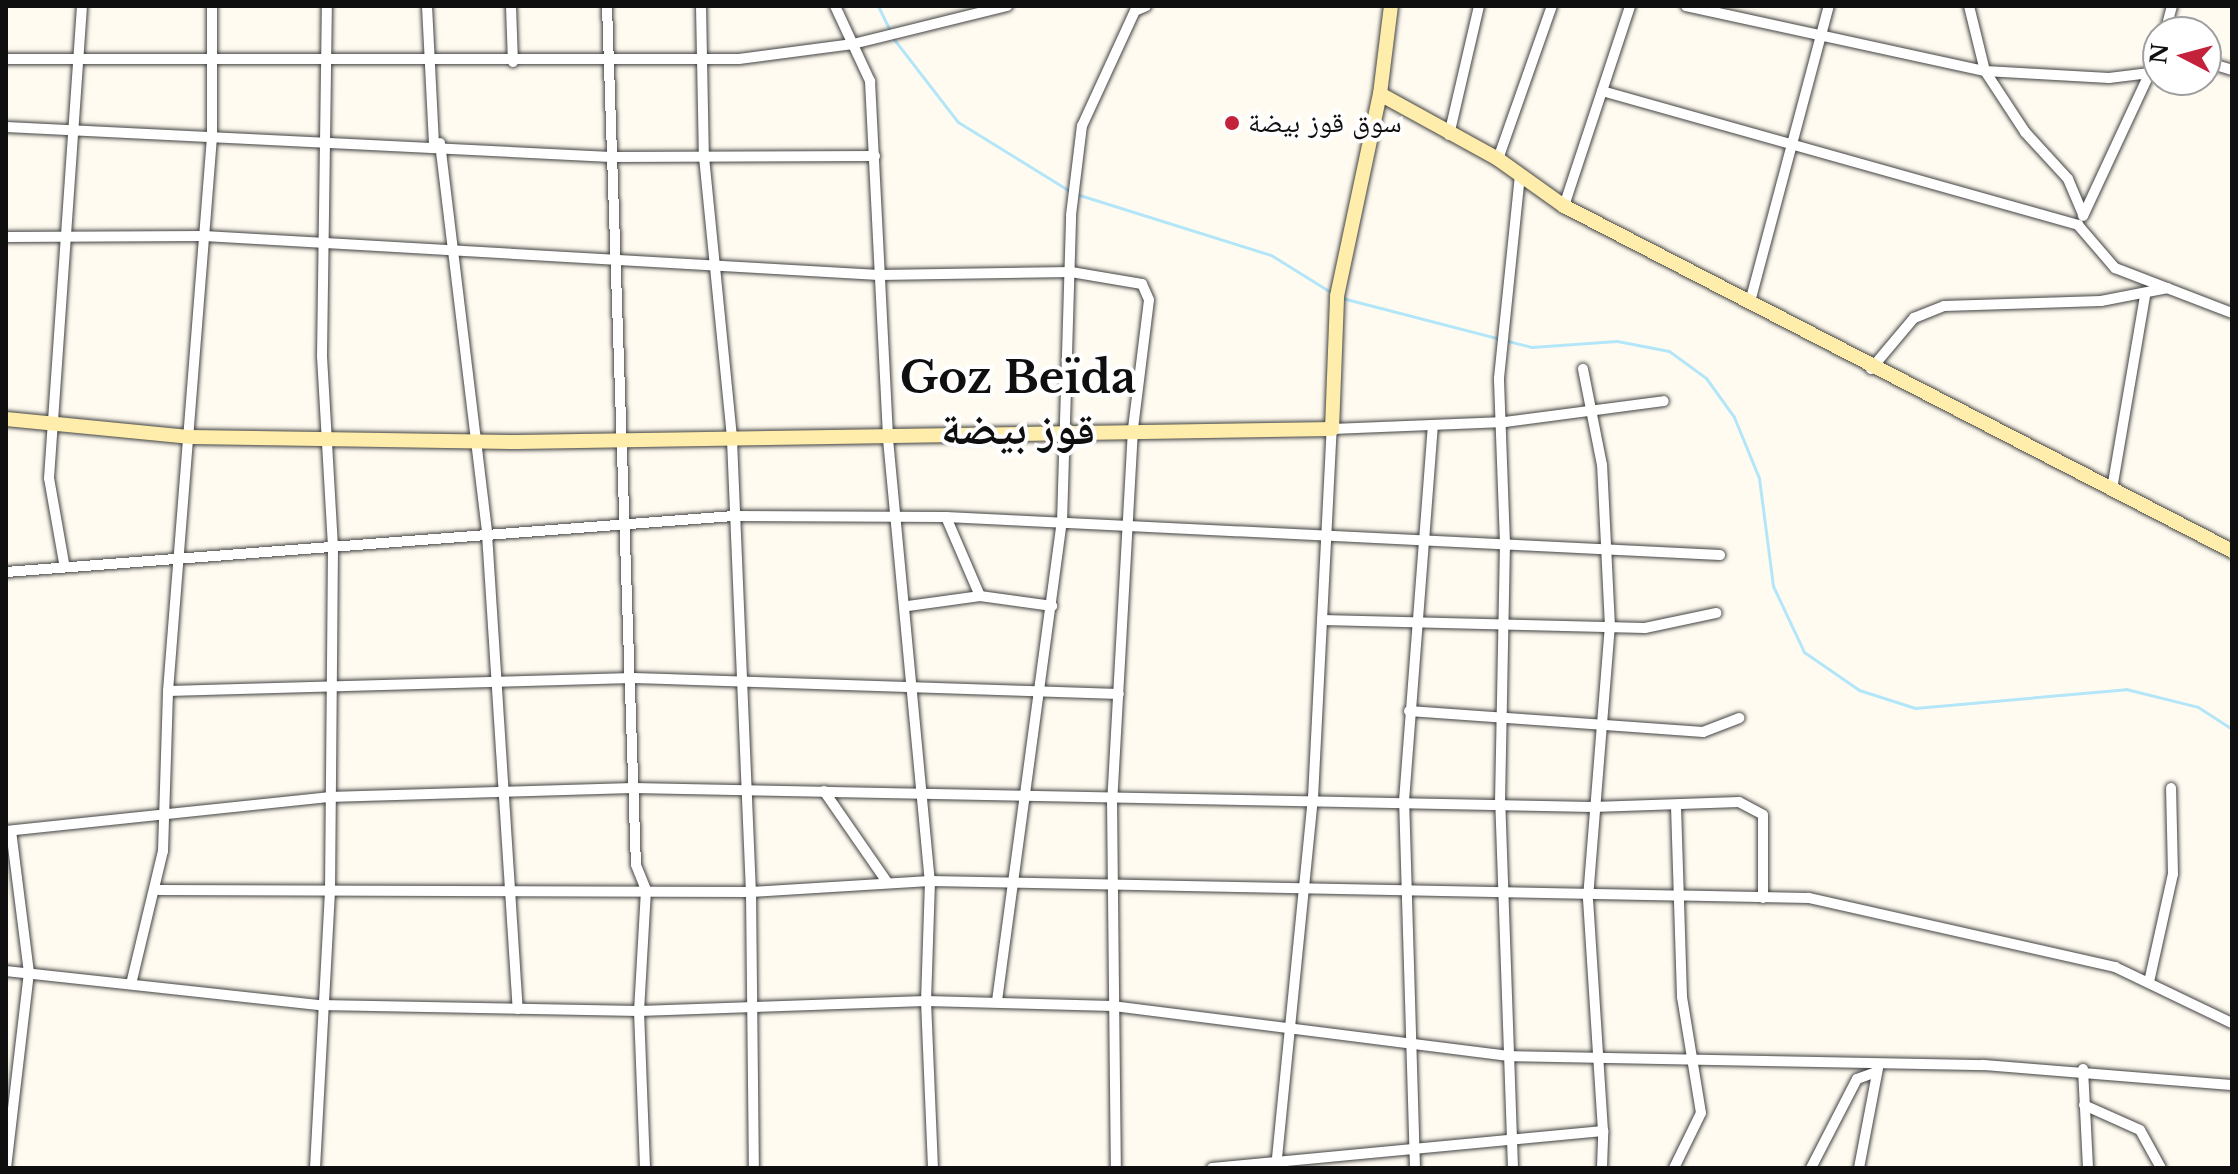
<!DOCTYPE html>
<meta charset="utf-8">
<style>
body{margin:0}
#map{position:relative;width:2238px;height:1174px;overflow:hidden;background:#fffbf0;font-family:"Libre Baskerville","Noto Naskh Arabic",serif}
div>[style]{position:absolute}
.stream>*{height:3px;margin:-1.5px;padding:0 1.5px;transform-origin:1.5px;border-radius:1.5px;background:#b3e6f8}
.roads{filter:drop-shadow(0 0 2px #424242) drop-shadow(0 0 2px #424242)}
.minor>*{height:10px;margin:-5px;padding:0 5px;transform-origin:5px;border-radius:5px;background:#fff}
.secondary>*{height:14px;margin:-7px;padding:0 7px;transform-origin:7px;border-radius:7px;background:#ffedab}
.dots>*{width:22px;height:22px;translate:-50% -50%;box-sizing:border-box;border:4px solid #fff;border-radius:50%}
span{translate:-50% -50%;white-space:nowrap;text-align:center;line-height:1.15;-webkit-text-stroke:8px #fff;paint-order:stroke}
.poi-label{font-size:28px;color:#0f0f0f}
.left{translate:0 -50%;text-align:left}
.town-label{font-size:44px;color:#0f0f0f;font-weight:700}
.frame{position:absolute;inset:0;border:8px solid #0f0f0f;pointer-events:none}
.north{position:absolute;left:2142px;top:16px;width:80px;height:80px;box-sizing:border-box;background:#fff;border:2px solid #9f9f9f;border-radius:50%;rotate:276deg;font-size:22px;font-weight:700;line-height:32px;text-align:center;color:#0f0f0f}
.north::after{content:'';display:block;margin:auto;width:28px;height:36px;background:#c4213a;clip-path:polygon(50% 0,100% 100%,50% 72%,0 100%)}
</style>
<div id="map">
<div class="stream">
<div style="left:878px;top:6px;width:28px;rotate:64deg"></div>
<div style="left:893px;top:38px;width:106px;rotate:52.3deg"></div>
<div style="left:958px;top:122px;width:135px;rotate:31.7deg"></div>
<div style="left:1073px;top:193px;width:207px;rotate:17.4deg"></div>
<div style="left:1271px;top:255px;width:72px;rotate:31.9deg"></div>
<div style="left:1342px;top:298px;width:196px;rotate:14.5deg"></div>
<div style="left:1532px;top:347px;width:85px;rotate:-4deg"></div>
<div style="left:1617px;top:341px;width:53px;rotate:10.9deg"></div>
<div style="left:1669px;top:351px;width:46px;rotate:36.1deg"></div>
<div style="left:1706px;top:378px;width:48px;rotate:54.3deg"></div>
<div style="left:1734px;top:417px;width:66px;rotate:67.7deg"></div>
<div style="left:1759px;top:478px;width:109px;rotate:82.6deg"></div>
<div style="left:1773px;top:586px;width:73px;rotate:64.8deg"></div>
<div style="left:1804px;top:652px;width:67px;rotate:34.6deg"></div>
<div style="left:1859px;top:690px;width:59px;rotate:17.8deg"></div>
<div style="left:1915px;top:708px;width:212px;rotate:-5.1deg"></div>
<div style="left:2126px;top:689px;width:74px;rotate:14deg"></div>
<div style="left:2198px;top:707px;width:40px;rotate:32.9deg"></div>
</div>
<div class="roads">
<div class="minor">
<div style="left:427px;top:6px;width:137px;rotate:87.1deg"></div>
<div style="left:511px;top:6px;width:56px;rotate:88deg"></div>
<div style="left:607px;top:6px;width:859px;rotate:88.07deg"></div>
<div style="left:636px;top:865px;width:27px;rotate:68deg"></div>
<div style="left:646px;top:890px;width:121px;rotate:93.3deg"></div>
<div style="left:639px;top:1011px;width:157px;rotate:87.8deg"></div>
<div style="left:701px;top:6px;width:151px;rotate:88.9deg"></div>
<div style="left:704px;top:157px;width:284px;rotate:84.3deg"></div>
<div style="left:732px;top:440px;width:452px;rotate:87.6deg"></div>
<div style="left:751px;top:892px;width:276px;rotate:89.4deg"></div>
<div style="left:835px;top:6px;width:83px;rotate:65deg"></div>
<div style="left:870px;top:81px;width:358px;rotate:87.1deg"></div>
<div style="left:888px;top:439px;width:444px;rotate:84.6deg"></div>
<div style="left:930px;top:881px;width:120px;rotate:91.9deg"></div>
<div style="left:926px;top:1001px;width:167px;rotate:87.6deg"></div>
<div style="left:1686px;top:6px;width:306px;rotate:12.3deg"></div>
<div style="left:1985px;top:71px;width:124px;rotate:3.2deg"></div>
<div style="left:2109px;top:78px;width:49px;rotate:-7deg"></div>
<div style="left:1969px;top:6px;width:67px;rotate:76.2deg"></div>
<div style="left:1985px;top:71px;width:73px;rotate:56.7deg"></div>
<div style="left:2025px;top:132px;width:64px;rotate:47.5deg"></div>
<div style="left:2068px;top:179px;width:39px;rotate:67deg"></div>
<div style="left:2165px;top:32px;width:27px;rotate:-75deg"></div>
<div style="left:6px;top:59px;width:733px"></div>
<div style="left:739px;top:59px;width:115px;rotate:-7.5deg"></div>
<div style="left:853px;top:44px;width:159px;rotate:-13.9deg"></div>
<div style="left:2206px;top:62px;width:27px;rotate:17deg"></div>
<div style="left:1602px;top:91px;width:495px;rotate:15.7deg"></div>
<div style="left:2078px;top:225px;width:57px;rotate:49.3deg"></div>
<div style="left:2115px;top:268px;width:125px;rotate:21deg"></div>
<div style="left:6px;top:127px;width:606px;rotate:2.84deg"></div>
<div style="left:611px;top:157px;width:264px;rotate:-0.2deg"></div>
<div style="left:1449px;top:135px;width:132px;rotate:-76.9deg"></div>
<div style="left:440px;top:143px;width:394px;rotate:83.1deg"></div>
<div style="left:487px;top:534px;width:476px;rotate:86.3deg"></div>
<div style="left:1498px;top:159px;width:162px;rotate:-70.6deg"></div>
<div style="left:1564px;top:206px;width:211px;rotate:-71.7deg"></div>
<div style="left:2083px;top:216px;width:178px;rotate:-65deg"></div>
<div style="left:6px;top:237px;width:198px;rotate:-0.3deg"></div>
<div style="left:204px;top:236px;width:676px;rotate:3.31deg"></div>
<div style="left:879px;top:275px;width:192px;rotate:-0.9deg"></div>
<div style="left:1071px;top:272px;width:72px;rotate:9.6deg"></div>
<div style="left:1142px;top:284px;width:17px;rotate:66deg"></div>
<div style="left:1149px;top:300px;width:130px;rotate:97.1deg"></div>
<div style="left:1133px;top:429px;width:371px;rotate:93.2deg"></div>
<div style="left:1112px;top:799px;width:369px;rotate:89.4deg"></div>
<div style="left:1750px;top:302px;width:306px;rotate:-75.1deg"></div>
<div style="left:1871px;top:369px;width:67px;rotate:-49.9deg"></div>
<div style="left:1914px;top:318px;width:32px;rotate:-22deg"></div>
<div style="left:1944px;top:306px;width:157px;rotate:-1.8deg"></div>
<div style="left:2101px;top:301px;width:68px;rotate:-11deg"></div>
<div style="left:2112px;top:489px;width:197px;rotate:-80.3deg"></div>
<div style="left:946px;top:517px;width:86px;rotate:66.7deg"></div>
<div style="left:64px;top:563px;width:86px;rotate:-100deg"></div>
<div style="left:49px;top:478px;width:473px;rotate:-86deg"></div>
<div style="left:6px;top:572px;width:730px;rotate:-4.4deg"></div>
<div style="left:734px;top:516px;width:212px;rotate:0.3deg"></div>
<div style="left:946px;top:517px;width:775px;rotate:2.81deg"></div>
<div style="left:908px;top:606px;width:73px;rotate:-7.9deg"></div>
<div style="left:980px;top:596px;width:73px;rotate:7.9deg"></div>
<div style="left:1322px;top:620px;width:323px;rotate:1.4deg"></div>
<div style="left:1645px;top:628px;width:73px;rotate:-11.9deg"></div>
<div style="left:168px;top:691px;width:465px;rotate:-1.6deg"></div>
<div style="left:633px;top:678px;width:486px;rotate:1.9deg"></div>
<div style="left:1409px;top:711px;width:295px;rotate:4.1deg"></div>
<div style="left:1703px;top:732px;width:39px;rotate:-21deg"></div>
<div style="left:824px;top:791px;width:111px;rotate:55.3deg"></div>
<div style="left:6px;top:831px;width:324px;rotate:-6deg"></div>
<div style="left:328px;top:797px;width:305px;rotate:-1.7deg"></div>
<div style="left:633px;top:788px;width:960px;rotate:1.13deg"></div>
<div style="left:1593px;top:807px;width:146px;rotate:-2deg"></div>
<div style="left:1739px;top:802px;width:27px;rotate:28deg"></div>
<div style="left:1763px;top:815px;width:83px;rotate:90deg"></div>
<div style="left:159px;top:890px;width:592px;rotate:0.19deg"></div>
<div style="left:751px;top:892px;width:179px;rotate:-3.5deg"></div>
<div style="left:930px;top:881px;width:879px;rotate:1.11deg"></div>
<div style="left:1809px;top:898px;width:314px;rotate:12.7deg"></div>
<div style="left:2115px;top:967px;width:130px;rotate:25.6deg"></div>
<div style="left:6px;top:971px;width:316px;rotate:6.2deg"></div>
<div style="left:320px;top:1005px;width:319px;rotate:1.1deg"></div>
<div style="left:639px;top:1011px;width:287px;rotate:-2deg"></div>
<div style="left:926px;top:1001px;width:187px;rotate:1.5deg"></div>
<div style="left:1113px;top:1006px;width:398px;rotate:7.2deg"></div>
<div style="left:1508px;top:1056px;width:475px;rotate:1.1deg"></div>
<div style="left:1983px;top:1065px;width:250px;rotate:4.6deg"></div>
<div style="left:132px;top:980px;width:133px;rotate:-76.5deg"></div>
<div style="left:163px;top:851px;width:160px;rotate:-88.2deg"></div>
<div style="left:168px;top:691px;width:556px;rotate:-85.46deg"></div>
<div style="left:212px;top:137px;width:131px;rotate:-90deg"></div>
<div style="left:2149px;top:982px;width:111px;rotate:-77.5deg"></div>
<div style="left:2173px;top:874px;width:86px;rotate:-91.3deg"></div>
<div style="left:997px;top:1001px;width:482px;rotate:-82.3deg"></div>
<div style="left:1062px;top:523px;width:308px;rotate:-88.3deg"></div>
<div style="left:1071px;top:215px;width:90px;rotate:-83deg"></div>
<div style="left:1082px;top:126px;width:127px;rotate:-65.3deg"></div>
<div style="left:1135px;top:11px;width:12px;rotate:-24deg"></div>
<div style="left:2083px;top:1069px;width:99px;rotate:87.1deg"></div>
<div style="left:2084px;top:1105px;width:61px;rotate:24.1deg"></div>
<div style="left:2140px;top:1130px;width:43px;rotate:61.1deg"></div>
<div style="left:6px;top:1168px;width:196px;rotate:-83.3deg"></div>
<div style="left:29px;top:973px;width:143px;rotate:-97.2deg"></div>
<div style="left:315px;top:1168px;width:276px;rotate:-86.9deg"></div>
<div style="left:330px;top:892px;width:345px;rotate:-89.5deg"></div>
<div style="left:333px;top:547px;width:191px;rotate:-93.3deg"></div>
<div style="left:322px;top:356px;width:350px;rotate:-89.2deg"></div>
<div style="left:1212px;top:1168px;width:393px;rotate:-5.4deg"></div>
<div style="left:1603px;top:1131px;width:233px;rotate:-93.7deg"></div>
<div style="left:1588px;top:898px;width:272px;rotate:-85.4deg"></div>
<div style="left:1610px;top:627px;width:162px;rotate:-92.8deg"></div>
<div style="left:1602px;top:465px;width:98px;rotate:-101.2deg"></div>
<div style="left:1276px;top:1168px;width:372px;rotate:-84.3deg"></div>
<div style="left:1313px;top:798px;width:369px;rotate:-87.1deg"></div>
<div style="left:1332px;top:429px;width:173px;rotate:-2.3deg"></div>
<div style="left:1505px;top:422px;width:160px;rotate:-7.5deg"></div>
<div style="left:1415px;top:1168px;width:367px;rotate:-91.7deg"></div>
<div style="left:1404px;top:801px;width:374px;rotate:-85.6deg"></div>
<div style="left:1513px;top:1168px;width:365px;rotate:-92deg"></div>
<div style="left:1500px;top:803px;width:259px;rotate:-88.9deg"></div>
<div style="left:1505px;top:544px;width:166px;rotate:-92.1deg"></div>
<div style="left:1499px;top:378px;width:204px;rotate:-84.1deg"></div>
<div style="left:1602px;top:1168px;width:37px;rotate:-88deg"></div>
<div style="left:1674px;top:1168px;width:61px;rotate:-63.9deg"></div>
<div style="left:1701px;top:1113px;width:118px;rotate:-99.3deg"></div>
<div style="left:1682px;top:997px;width:189px;rotate:-91.8deg"></div>
<div style="left:1811px;top:1168px;width:100px;rotate:-62.7deg"></div>
<div style="left:1857px;top:1079px;width:20px;rotate:-20deg"></div>
<div style="left:1859px;top:1168px;width:102px;rotate:-79.2deg"></div>
</div>
<div class="secondary">
<div style="left:1380px;top:94px;width:135px;rotate:28.8deg"></div>
<div style="left:1498px;top:159px;width:81px;rotate:35.5deg"></div>
<div style="left:1564px;top:206px;width:752px;rotate:27.31deg"></div>
<div style="left:6px;top:419px;width:186px;rotate:5.6deg"></div>
<div style="left:191px;top:437px;width:326px;rotate:0.9deg"></div>
<div style="left:517px;top:442px;width:815px;rotate:-0.91deg"></div>
<div style="left:1332px;top:429px;width:133px;rotate:-87.8deg"></div>
<div style="left:1337px;top:296px;width:207px;rotate:-78deg"></div>
<div style="left:1380px;top:94px;width:89px;rotate:-82.9deg"></div>
</div>
</div>
<div class="dots">
<div style="left:1232px;top:123px;background:#c4213a"></div>
</div>
<div class="poi-label">
<span class="left" style="left:1248px;top:123px">سوق قوز بيضة</span>
</div>
<div class="town-label">
<span style="left:1018px;top:404px">Goz Beïda<br>قوز بيضة</span>
</div>
<div class="frame"></div>
<div class="north">N</div>
</div>
